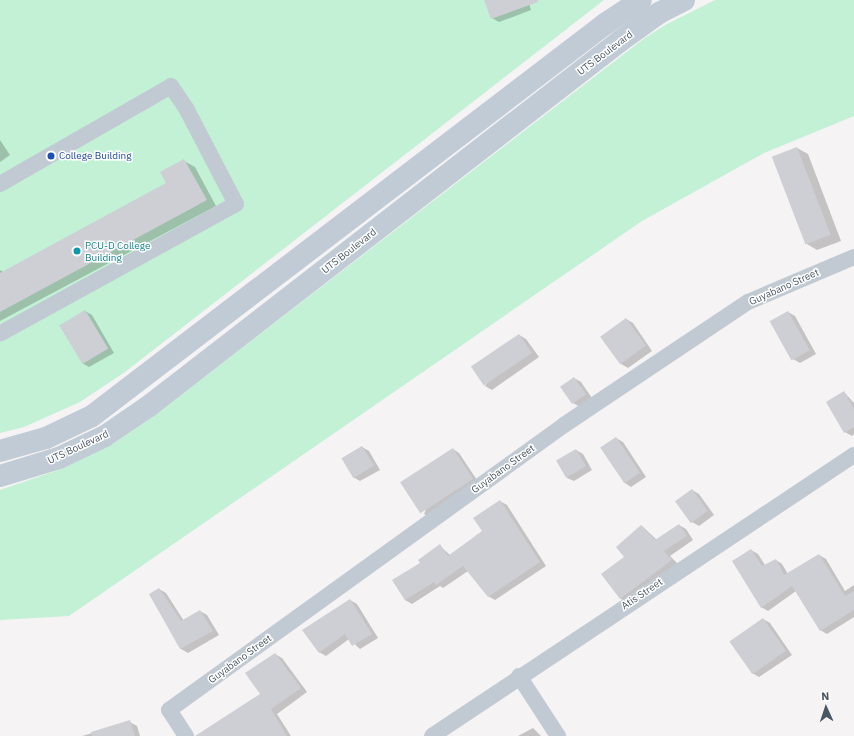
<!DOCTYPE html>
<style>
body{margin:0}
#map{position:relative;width:854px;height:736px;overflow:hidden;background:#f5f3f3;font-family:"IBM Plex Sans",sans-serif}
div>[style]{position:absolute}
.green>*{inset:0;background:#c3f1d5}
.shadow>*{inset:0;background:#0003}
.building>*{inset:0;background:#cdcfd5;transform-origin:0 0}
.street>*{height:16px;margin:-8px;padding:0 8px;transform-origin:8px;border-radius:8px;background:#c1cad2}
.secondary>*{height:22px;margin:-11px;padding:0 11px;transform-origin:11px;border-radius:11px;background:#c1cbd6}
.dots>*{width:11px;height:11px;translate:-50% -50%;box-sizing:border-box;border:2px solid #fff;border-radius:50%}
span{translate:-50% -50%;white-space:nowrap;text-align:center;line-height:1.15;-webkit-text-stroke:3px #fff;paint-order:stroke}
.street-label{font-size:10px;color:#4a5661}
.transit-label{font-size:10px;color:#164399}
.left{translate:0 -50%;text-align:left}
.culture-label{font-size:10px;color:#0d838f}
.north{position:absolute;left:806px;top:688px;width:40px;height:40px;-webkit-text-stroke:3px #fff;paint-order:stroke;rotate:357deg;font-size:11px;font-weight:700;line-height:16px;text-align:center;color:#4a5661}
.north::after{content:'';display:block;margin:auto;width:14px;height:18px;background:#4a5661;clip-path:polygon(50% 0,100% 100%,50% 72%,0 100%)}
</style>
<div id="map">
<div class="green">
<div style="clip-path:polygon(0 0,604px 0,125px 372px,80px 402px,24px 427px,0 433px)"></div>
<div style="clip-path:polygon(715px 0,854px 0,854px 116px,764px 153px,642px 221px,69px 616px,0 620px,0 490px,64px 468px,113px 444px,155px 415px,646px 37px,667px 24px)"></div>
</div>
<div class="shadow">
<div style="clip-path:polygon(485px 0,528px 0,531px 10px,499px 22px,492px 18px)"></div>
<div style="clip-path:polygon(0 140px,10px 155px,0 162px)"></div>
<div style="clip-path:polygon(797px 148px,808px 154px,841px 241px,817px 250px,807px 244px)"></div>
<div style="clip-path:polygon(184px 161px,195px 167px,216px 206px,0 321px,0 270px,3px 272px,167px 183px)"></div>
<div style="clip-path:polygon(85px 311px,92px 315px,114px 353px,89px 367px,82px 363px)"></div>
<div style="clip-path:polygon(788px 312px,795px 316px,816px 354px,800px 363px,793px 359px)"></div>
<div style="clip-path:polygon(626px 319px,633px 323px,652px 351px,628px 368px,621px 364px)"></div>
<div style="clip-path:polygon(519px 335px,526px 339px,539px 357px,492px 390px,485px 386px)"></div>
<div style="clip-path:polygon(574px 378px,581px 382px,592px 398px,580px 407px,573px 403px)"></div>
<div style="clip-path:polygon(844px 392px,854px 403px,854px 434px,852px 436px,845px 432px)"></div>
<div style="clip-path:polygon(616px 438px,623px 442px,646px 477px,631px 487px,625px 483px,601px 448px)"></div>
<div style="clip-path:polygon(362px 447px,369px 451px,380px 470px,360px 481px,353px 477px)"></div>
<div style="clip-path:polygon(453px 449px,459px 453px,479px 483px,431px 518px,424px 514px)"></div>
<div style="clip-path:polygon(576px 450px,583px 454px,592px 470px,574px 481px,567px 478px)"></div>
<div style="clip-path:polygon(692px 490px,699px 494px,714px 515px,699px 526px,692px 522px)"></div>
<div style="clip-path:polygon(500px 501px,507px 505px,546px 566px,495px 600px,488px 596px,468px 571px,443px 588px,440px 586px,412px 604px,405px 600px,393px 581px,421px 563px,440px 546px,450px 555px,483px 531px)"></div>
<div style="clip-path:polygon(679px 525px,686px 529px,693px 540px,670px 556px,678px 564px,627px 603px,621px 599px,603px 574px,626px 557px,642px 526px,657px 540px)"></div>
<div style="clip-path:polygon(751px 550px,758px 554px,765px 565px,776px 560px,782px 564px,788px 574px,819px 555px,826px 559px,845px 591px,854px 585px,854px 617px,827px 634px,820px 630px,796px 591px,768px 611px,761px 607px)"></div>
<div style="clip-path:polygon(159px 589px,166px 593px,184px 621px,200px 611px,207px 615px,219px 635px,188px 653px,181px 649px,150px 595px)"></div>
<div style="clip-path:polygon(350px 600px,357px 604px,378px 638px,360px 649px,349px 639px,326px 656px,319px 652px)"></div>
<div style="clip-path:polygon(763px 619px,770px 623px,792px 655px,759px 677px,752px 673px)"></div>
<div style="clip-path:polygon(275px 654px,282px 658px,307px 692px,277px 714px,291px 736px,209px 736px,261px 695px)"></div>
<div style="clip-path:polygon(130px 722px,137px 726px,140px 736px,82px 736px)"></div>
<div style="clip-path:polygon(533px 728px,541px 736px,518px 736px)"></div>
</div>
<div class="building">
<div style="clip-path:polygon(484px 0,538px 0,538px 2px,491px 19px)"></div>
<div style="left:797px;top:147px;width:94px;height:27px;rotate:69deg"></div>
<div style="clip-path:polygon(184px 159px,207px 200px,0 312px,0 273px,166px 183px,160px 172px)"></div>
<div style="left:85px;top:310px;width:45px;height:30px;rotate:59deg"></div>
<div style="left:788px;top:311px;width:45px;height:21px;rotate:61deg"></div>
<div style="left:626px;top:318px;width:34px;height:32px;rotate:54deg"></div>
<div style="left:519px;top:334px;width:23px;height:58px;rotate:56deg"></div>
<div style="left:574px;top:377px;width:21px;height:17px;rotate:55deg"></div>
<div style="clip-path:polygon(844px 391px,854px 409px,854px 427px,844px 433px,826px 402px)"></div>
<div style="left:616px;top:437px;width:43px;height:19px;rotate:56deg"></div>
<div style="left:362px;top:446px;width:23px;height:24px;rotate:59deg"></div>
<div style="left:453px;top:448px;width:37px;height:63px;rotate:57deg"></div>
<div style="left:576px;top:449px;width:20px;height:23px;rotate:60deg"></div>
<div style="left:692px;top:489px;width:27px;height:21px;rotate:54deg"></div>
<div style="clip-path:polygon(500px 500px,540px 562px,488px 597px,463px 566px,436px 585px,434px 582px,405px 600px,392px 580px,420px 563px,418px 560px,440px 544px,448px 556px,482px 531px,473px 518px)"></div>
<div style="clip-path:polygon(679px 524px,687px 536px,664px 551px,672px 560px,620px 599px,601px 574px,624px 557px,616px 547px,641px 525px,655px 540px)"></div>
<div style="clip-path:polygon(751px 549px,762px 566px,776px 559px,784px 575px,819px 554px,845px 596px,854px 591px,854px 610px,820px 631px,792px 586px,761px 608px,732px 561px)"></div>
<div style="clip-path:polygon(159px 588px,181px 621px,200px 610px,213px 631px,180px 649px,149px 594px)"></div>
<div style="clip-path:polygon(350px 599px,372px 634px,352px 646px,345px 634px,319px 653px,302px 630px)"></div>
<div style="left:763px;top:618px;width:40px;height:41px;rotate:55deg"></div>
<div style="clip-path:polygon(275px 653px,301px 688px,271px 709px,287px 736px,195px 736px,260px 694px,245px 673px)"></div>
<div style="clip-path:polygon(130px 720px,135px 736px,92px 736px,91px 732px)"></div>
</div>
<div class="street">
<div style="left:0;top:184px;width:197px;rotate:-29.8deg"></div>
<div style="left:171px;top:86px;width:29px;rotate:56deg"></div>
<div style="left:187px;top:110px;width:106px;rotate:62.5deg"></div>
<div style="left:236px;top:204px;width:269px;rotate:151.2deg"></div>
<div style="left:519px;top:676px;width:72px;rotate:57deg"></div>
<div style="left:186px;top:736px;width:31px;rotate:-123deg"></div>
<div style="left:169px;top:710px;width:487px;rotate:-35.8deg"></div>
<div style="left:564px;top:425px;width:221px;rotate:-33.8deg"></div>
<div style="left:748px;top:302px;width:115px;rotate:-23deg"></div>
<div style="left:432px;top:736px;width:507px;rotate:-33.66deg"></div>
</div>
<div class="secondary">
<div style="left:0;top:451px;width:48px;rotate:-15.8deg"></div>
<div style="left:46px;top:438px;width:51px;rotate:-25.6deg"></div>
<div style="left:92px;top:416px;width:646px;rotate:-37.38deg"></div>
<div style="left:605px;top:24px;width:43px;rotate:-33.7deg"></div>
<div style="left:0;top:476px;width:62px;rotate:-17deg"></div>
<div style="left:59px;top:458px;width:51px;rotate:-25.6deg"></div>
<div style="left:105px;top:436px;width:53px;rotate:-34.3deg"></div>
<div style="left:149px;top:406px;width:596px;rotate:-37.77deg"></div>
<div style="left:620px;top:41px;width:48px;rotate:-35.7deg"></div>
<div style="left:659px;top:13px;width:28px;rotate:-27deg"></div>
</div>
<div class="dots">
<div style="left:51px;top:156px;background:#1a4fb4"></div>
<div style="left:77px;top:251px;background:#0f9aa8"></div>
</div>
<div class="street-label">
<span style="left:605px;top:53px;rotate:-37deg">UTS Boulevard</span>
<span style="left:349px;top:251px;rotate:-38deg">UTS Boulevard</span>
<span style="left:784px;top:287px;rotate:-24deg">Guyabano Street</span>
<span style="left:78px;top:447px;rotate:-25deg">UTS Boulevard</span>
<span style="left:503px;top:469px;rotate:-36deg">Guyabano Street</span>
<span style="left:642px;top:594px;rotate:-34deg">Atis Street</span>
<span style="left:240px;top:659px;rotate:-36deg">Guyabano Street</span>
</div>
<div class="transit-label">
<span class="left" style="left:59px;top:156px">College Building</span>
</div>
<div class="culture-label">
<span class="left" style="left:85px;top:251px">PCU-D College<br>Building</span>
</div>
<div class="north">N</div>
</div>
